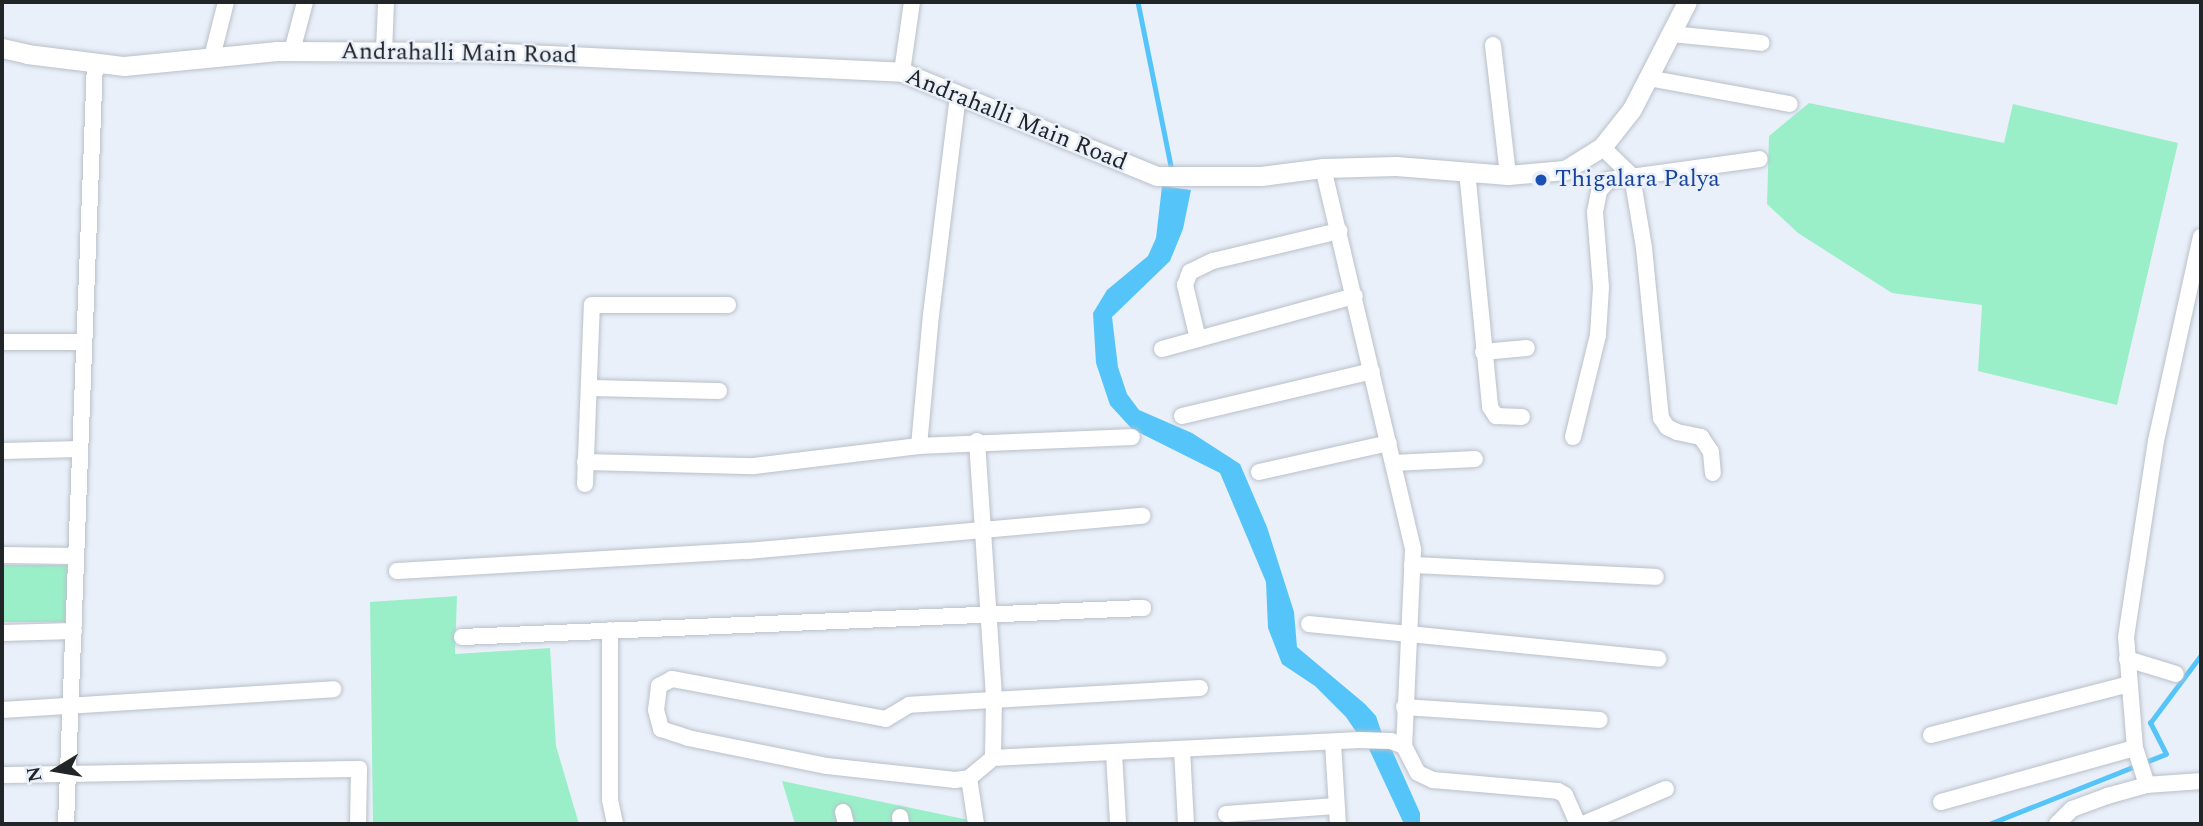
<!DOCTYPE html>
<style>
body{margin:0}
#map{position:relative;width:2203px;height:826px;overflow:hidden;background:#eaf0fa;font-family:Spectral,serif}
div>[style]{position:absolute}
.green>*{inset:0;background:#9aefc9;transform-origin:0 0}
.water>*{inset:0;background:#55c5f9}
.stream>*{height:4.5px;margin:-2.25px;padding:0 2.25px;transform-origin:2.25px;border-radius:2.25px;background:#55c5f9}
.roads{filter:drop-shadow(0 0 2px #bac0c9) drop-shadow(0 0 2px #bac0c9)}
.minor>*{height:16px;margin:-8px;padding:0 8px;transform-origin:8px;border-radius:8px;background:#fff}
.major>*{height:19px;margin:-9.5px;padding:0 9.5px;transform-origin:9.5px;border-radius:9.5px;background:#fff}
.dots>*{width:19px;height:19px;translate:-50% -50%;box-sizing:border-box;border:4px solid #eaf0fa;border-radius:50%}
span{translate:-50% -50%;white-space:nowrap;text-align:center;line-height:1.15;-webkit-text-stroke:5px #eaf0fa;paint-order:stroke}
.street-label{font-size:24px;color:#222528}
.transit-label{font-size:24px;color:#164399}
.left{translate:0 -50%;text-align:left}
.frame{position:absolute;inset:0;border:4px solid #222528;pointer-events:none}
.north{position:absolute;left:21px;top:735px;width:70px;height:70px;-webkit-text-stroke:5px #eaf0fa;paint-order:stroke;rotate:259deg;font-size:19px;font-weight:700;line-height:28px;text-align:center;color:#222528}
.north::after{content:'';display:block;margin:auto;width:24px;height:32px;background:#222528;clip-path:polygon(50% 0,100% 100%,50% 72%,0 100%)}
</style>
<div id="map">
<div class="green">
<div style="clip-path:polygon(1809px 103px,2004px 143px,2013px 104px,2178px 143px,2117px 405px,1978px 371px,1982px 305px,1892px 293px,1798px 233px,1767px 204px,1769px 136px)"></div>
<div style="left:2px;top:565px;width:65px;height:57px"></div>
<div style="clip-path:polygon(457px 596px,455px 654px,550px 648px,556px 746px,579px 824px,373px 824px,370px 602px)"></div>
<div style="clip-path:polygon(782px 781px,988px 824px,795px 824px)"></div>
</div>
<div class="water">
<div style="clip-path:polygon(1162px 186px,1191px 190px,1183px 229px,1170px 261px,1112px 317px,1118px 367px,1127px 394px,1139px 410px,1192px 433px,1240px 464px,1267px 527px,1294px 612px,1297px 647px,1365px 704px,1376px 716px,1382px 734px,1359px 736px,1346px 717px,1315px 686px,1282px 664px,1268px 628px,1266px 582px,1220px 473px,1132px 429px,1110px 405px,1096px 363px,1093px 313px,1107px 290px,1148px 256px,1156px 238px)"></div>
<div style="clip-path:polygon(1391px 748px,1420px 813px,1420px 824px,1404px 824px,1369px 749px)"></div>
</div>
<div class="stream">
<div style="left:1138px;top:2px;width:172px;rotate:78.6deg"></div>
<div style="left:1989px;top:824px;width:190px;rotate:-21.6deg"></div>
<div style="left:2166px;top:754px;width:35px;rotate:-117deg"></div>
<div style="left:2150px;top:723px;width:85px;rotate:-53.1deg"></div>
</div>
<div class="roads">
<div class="minor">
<div style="left:1671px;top:34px;width:91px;rotate:5.6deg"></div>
<div style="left:1493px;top:45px;width:131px;rotate:83.4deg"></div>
<div style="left:292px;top:51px;width:51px;rotate:-75.1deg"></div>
<div style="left:384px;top:52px;width:50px;rotate:-87.7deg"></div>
<div style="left:212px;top:57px;width:57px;rotate:-75.7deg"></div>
<div style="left:902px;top:72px;width:71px;rotate:-81.9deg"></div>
<div style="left:1648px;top:78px;width:144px;rotate:10.4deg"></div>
<div style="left:1602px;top:147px;width:42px;rotate:44deg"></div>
<div style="left:1632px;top:176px;width:73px;rotate:80.5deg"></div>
<div style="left:1644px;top:248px;width:171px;rotate:84.3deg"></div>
<div style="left:1661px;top:418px;width:11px;rotate:56deg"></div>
<div style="left:1667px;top:427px;width:11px;rotate:27deg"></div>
<div style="left:1677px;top:432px;width:25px;rotate:12deg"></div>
<div style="left:1701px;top:437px;width:18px;rotate:56deg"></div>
<div style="left:1711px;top:452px;width:21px;rotate:85deg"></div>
<div style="left:1323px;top:168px;width:392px;rotate:76.7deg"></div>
<div style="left:1413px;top:550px;width:196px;rotate:92.6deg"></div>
<div style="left:1404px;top:746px;width:30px;rotate:63deg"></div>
<div style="left:1418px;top:773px;width:17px;rotate:25deg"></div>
<div style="left:1433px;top:780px;width:125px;rotate:5deg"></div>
<div style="left:1558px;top:791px;width:8px;rotate:30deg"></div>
<div style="left:1565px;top:795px;width:32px;rotate:66deg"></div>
<div style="left:1467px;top:171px;width:237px;rotate:84.4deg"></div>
<div style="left:1490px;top:407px;width:11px;rotate:56deg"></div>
<div style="left:1496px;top:416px;width:26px;rotate:2deg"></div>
<div style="left:1198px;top:339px;width:56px;rotate:-103.5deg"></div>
<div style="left:1185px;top:285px;width:14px;rotate:-69deg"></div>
<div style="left:1190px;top:272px;width:25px;rotate:-26deg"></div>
<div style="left:1213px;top:261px;width:130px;rotate:-13.4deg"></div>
<div style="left:2px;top:342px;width:82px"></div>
<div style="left:1162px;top:349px;width:200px;rotate:-15.4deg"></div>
<div style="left:1483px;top:352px;width:44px;rotate:-5.2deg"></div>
<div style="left:589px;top:388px;width:130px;rotate:1.3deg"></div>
<div style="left:1182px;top:416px;width:195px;rotate:-13.3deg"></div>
<div style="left:1573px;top:437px;width:105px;rotate:-76.2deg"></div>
<div style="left:1598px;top:335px;width:48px;rotate:-86.4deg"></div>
<div style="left:1601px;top:287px;width:75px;rotate:-94.6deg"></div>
<div style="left:1595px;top:212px;width:21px;rotate:-79deg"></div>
<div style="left:1599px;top:191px;width:15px;rotate:-48deg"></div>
<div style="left:1609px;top:180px;width:152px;rotate:-7.9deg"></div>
<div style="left:977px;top:441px;width:258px;rotate:86.2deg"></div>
<div style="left:994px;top:698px;width:60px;rotate:91deg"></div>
<div style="left:919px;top:446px;width:213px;rotate:-2.4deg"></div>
<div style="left:2px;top:451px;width:78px;rotate:-1.5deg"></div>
<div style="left:585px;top:462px;width:169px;rotate:1.4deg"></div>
<div style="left:754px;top:466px;width:166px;rotate:-6.9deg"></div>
<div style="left:919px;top:446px;width:132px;rotate:-84.8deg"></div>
<div style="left:931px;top:315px;width:221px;rotate:-83deg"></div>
<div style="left:1393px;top:463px;width:82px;rotate:-2.8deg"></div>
<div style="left:1259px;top:472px;width:133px;rotate:-12.6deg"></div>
<div style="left:585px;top:484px;width:179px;rotate:-87.8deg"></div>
<div style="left:592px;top:305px;width:136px"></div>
<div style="left:2px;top:555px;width:74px;rotate:0.8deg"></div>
<div style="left:1412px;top:565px;width:244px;rotate:2.8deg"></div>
<div style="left:397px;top:571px;width:351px;rotate:-3.3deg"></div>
<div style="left:747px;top:551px;width:397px;rotate:-5.1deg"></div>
<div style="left:1309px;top:624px;width:351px;rotate:5.7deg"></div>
<div style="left:610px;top:630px;width:170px;rotate:90deg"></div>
<div style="left:610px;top:800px;width:25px;rotate:78deg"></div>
<div style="left:2px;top:633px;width:72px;rotate:-1.6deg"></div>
<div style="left:462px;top:637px;width:682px;rotate:-2.44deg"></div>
<div style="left:2127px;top:659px;width:51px;rotate:17deg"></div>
<div style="left:1200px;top:688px;width:291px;rotate:176.7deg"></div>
<div style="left:909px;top:705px;width:27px;rotate:149deg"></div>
<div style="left:886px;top:719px;width:218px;rotate:-169.4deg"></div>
<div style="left:672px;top:679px;width:15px;rotate:152deg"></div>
<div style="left:659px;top:686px;width:24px;rotate:97deg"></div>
<div style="left:656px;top:710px;width:20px;rotate:75deg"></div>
<div style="left:661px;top:729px;width:28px;rotate:18deg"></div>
<div style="left:688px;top:738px;width:142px;rotate:11.4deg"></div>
<div style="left:827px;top:766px;width:129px;rotate:6.2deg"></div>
<div style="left:955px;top:780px;width:14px;rotate:-8deg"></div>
<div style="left:969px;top:778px;width:31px;rotate:-40deg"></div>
<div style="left:993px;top:758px;width:18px;rotate:-3deg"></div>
<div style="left:1011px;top:757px;width:349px;rotate:-2.8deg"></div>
<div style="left:1360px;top:740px;width:31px;rotate:2deg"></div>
<div style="left:1391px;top:741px;width:14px;rotate:21deg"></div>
<div style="left:1404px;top:707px;width:196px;rotate:3.8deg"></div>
<div style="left:2px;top:710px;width:332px;rotate:-3.6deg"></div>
<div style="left:1931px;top:735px;width:204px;rotate:-14.4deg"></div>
<div style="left:1333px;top:743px;width:81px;rotate:86.5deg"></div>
<div style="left:2135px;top:748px;width:39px;rotate:72deg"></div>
<div style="left:1182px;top:750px;width:74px;rotate:86.9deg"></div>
<div style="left:1114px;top:753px;width:69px;rotate:86.7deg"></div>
<div style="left:2px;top:775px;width:357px;rotate:-1deg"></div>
<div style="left:359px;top:769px;width:55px;rotate:91deg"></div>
<div style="left:969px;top:778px;width:47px;rotate:81.3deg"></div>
<div style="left:1941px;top:802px;width:201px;rotate:-15.6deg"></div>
<div style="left:2135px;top:748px;width:111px;rotate:-94.6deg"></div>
<div style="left:2126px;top:637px;width:198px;rotate:-81.3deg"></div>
<div style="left:2156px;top:441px;width:209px;rotate:-77.6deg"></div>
<div style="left:843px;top:812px;width:12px;rotate:76deg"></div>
<div style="left:1226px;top:814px;width:110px;rotate:-4.2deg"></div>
<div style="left:900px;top:817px;width:7px;rotate:82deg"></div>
<div style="left:66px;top:824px;width:763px;rotate:-87.82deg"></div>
<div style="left:1583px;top:824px;width:90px;rotate:-22.9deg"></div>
<div style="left:2057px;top:824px;width:21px;rotate:-45deg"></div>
<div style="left:2072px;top:809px;width:37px;rotate:-20deg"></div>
<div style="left:2107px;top:796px;width:41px;rotate:-15.4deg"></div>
<div style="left:2147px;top:785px;width:54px;rotate:-4.2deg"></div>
</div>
<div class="major">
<div style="left:2px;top:48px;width:26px;rotate:13deg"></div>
<div style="left:27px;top:54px;width:98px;rotate:7.1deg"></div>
<div style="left:124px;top:66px;width:154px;rotate:-5.6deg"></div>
<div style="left:277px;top:51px;width:207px;rotate:0.3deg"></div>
<div style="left:484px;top:52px;width:418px;rotate:2.7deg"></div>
<div style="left:902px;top:72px;width:275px;rotate:22.2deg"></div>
<div style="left:1157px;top:176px;width:104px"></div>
<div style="left:1261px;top:176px;width:63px;rotate:-7.4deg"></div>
<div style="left:1323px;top:168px;width:73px;rotate:-1.6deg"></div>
<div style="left:1396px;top:166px;width:112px;rotate:4.6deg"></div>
<div style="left:1508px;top:175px;width:57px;rotate:-5deg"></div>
<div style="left:1565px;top:170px;width:44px;rotate:-31.9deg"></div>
<div style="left:1602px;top:147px;width:48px;rotate:-51.7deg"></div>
<div style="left:1632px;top:109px;width:120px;rotate:-62.8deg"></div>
</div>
</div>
<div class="dots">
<div style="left:1541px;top:180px;background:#1a4fb4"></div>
</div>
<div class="street-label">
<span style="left:459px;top:54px;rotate:1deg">Andrahalli Main Road</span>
<span style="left:1016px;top:120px;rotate:22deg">Andrahalli Main Road</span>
</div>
<div class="transit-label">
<span class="left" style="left:1555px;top:180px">Thigalara Palya</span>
</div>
<div class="frame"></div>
<div class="north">N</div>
</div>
